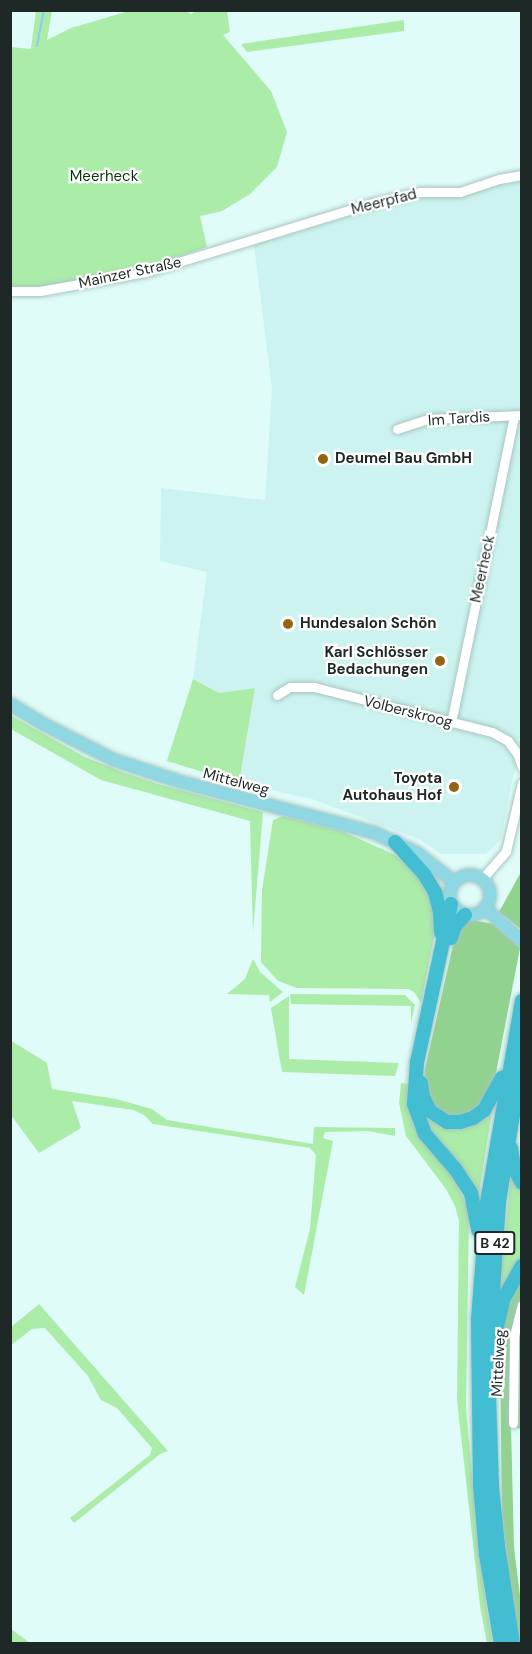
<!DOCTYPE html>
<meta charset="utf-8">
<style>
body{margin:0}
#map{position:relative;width:532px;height:1654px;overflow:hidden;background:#dffcf9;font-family:"DM Sans",sans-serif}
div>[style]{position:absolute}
.built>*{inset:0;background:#ccf3ef}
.green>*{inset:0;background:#abeca8}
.forest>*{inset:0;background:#92d28f}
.stream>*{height:2px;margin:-1px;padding:0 1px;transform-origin:1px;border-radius:1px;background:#86cef5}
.roads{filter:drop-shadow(0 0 2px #a8c5c1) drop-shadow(0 0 2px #a8c5c1)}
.minor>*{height:9px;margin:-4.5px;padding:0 4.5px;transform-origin:4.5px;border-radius:4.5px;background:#fff}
.major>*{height:12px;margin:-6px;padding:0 6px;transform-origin:6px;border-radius:6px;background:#8ed7e3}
.major>.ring{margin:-6px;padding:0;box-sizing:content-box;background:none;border:12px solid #8ed7e3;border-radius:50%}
.highway>*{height:14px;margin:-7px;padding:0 7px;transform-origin:7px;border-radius:7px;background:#43bdd1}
.dots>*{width:16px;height:16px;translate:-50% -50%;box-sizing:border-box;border:3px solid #fff;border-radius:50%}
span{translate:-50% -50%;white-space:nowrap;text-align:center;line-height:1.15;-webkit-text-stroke:4.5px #fff;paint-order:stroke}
.shield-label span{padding:2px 4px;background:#fff;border:2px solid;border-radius:4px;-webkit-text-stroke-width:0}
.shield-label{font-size:14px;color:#1d2827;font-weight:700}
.park-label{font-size:15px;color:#073509}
.street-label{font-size:15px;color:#1d2827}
.poi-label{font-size:15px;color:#1d2827;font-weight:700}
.left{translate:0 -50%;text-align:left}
.right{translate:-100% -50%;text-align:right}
.frame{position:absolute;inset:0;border:12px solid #1d2827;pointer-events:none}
</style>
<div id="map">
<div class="built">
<div style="clip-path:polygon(521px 181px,522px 763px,515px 766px,501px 839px,486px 854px,441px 854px,419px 839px,312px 799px,239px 783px,255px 688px,219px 693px,193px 679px,207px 572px,160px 561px,161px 488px,265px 500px,272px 389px,254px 245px,419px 195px,454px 195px)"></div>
</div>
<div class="green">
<div style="clip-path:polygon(36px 11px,52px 11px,47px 40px,71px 28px,129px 11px,185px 11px,191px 14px,196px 11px,227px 11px,230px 32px,223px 35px,271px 91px,287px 132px,277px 167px,250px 194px,222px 211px,200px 216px,207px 247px,151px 266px,30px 289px,11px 289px,11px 47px,30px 49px,34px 47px,31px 48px)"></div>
<div style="clip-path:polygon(404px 20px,404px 31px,247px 52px,241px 44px)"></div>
<div style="clip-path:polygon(193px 679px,219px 693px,255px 688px,239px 783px,167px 761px)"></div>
<div style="clip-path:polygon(10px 715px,85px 757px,120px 771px,158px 784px,263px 812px,253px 932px,250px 821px,101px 780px,11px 729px)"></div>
<div style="clip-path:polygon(283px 816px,344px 832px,395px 855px,408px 865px,425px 885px,435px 914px,436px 927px,421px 1003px,414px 992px,408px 989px,297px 988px,278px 981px,261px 962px,262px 890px,273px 820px)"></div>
<div style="clip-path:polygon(253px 959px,260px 972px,283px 992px,270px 1002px,269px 995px,227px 994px,245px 979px)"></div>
<div style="clip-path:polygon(290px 994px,405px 995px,415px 1005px,411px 1023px,411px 1006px,291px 1004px)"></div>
<div style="clip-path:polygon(289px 996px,289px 1059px,399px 1063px,395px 1076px,282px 1072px,271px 1008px)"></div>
<div style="clip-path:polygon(10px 1040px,47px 1063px,52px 1089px,116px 1099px,152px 1109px,167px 1120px,313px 1144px,314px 1127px,395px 1128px,395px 1136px,368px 1131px,325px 1132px,323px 1138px,333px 1141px,304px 1295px,295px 1287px,310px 1229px,316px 1155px,310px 1148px,153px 1124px,144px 1115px,133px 1110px,72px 1101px,81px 1128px,39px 1153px,11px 1115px)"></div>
<div style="clip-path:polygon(401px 1083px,408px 1084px,413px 1125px,421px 1139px,455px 1179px,469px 1211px,466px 1408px,479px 1554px,492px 1643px,487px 1643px,480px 1606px,457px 1400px,459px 1221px,455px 1206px,446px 1189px,406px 1136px,399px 1103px)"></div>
<div style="clip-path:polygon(493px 1105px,478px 1199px,425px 1124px,425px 1112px)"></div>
<div style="clip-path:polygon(511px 1173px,521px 1189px,521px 1259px,499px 1296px)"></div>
<div style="clip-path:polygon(39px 1304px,168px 1451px,160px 1454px,74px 1523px,70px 1518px,150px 1455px,152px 1448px,117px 1408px,101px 1400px,88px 1376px,45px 1328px,32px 1329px,11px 1345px,11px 1327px)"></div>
<div style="clip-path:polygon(10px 1629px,11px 1629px,30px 1643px,11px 1643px)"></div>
</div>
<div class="forest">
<div style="clip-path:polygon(521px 872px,521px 929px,499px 912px)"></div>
<div style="clip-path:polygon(472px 920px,493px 924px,520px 948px,495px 1078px,489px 1094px,475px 1111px,451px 1117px,432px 1104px,424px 1080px,425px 1069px,456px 932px,467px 921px)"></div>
<div style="clip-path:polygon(521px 1275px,521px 1317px,517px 1335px,521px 1339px,521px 1429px,511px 1426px,514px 1547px,521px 1604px,521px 1644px,518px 1643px,502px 1519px,500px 1353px,502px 1325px,511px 1294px)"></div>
</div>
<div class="stream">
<div style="left:37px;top:46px;width:37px;rotate:-79deg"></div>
</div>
<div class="roads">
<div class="minor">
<div style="left:10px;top:291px;width:30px"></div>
<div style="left:40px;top:291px;width:108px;rotate:-10.2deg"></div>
<div style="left:146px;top:272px;width:229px;rotate:-17deg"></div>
<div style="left:365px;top:205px;width:57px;rotate:-13.3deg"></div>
<div style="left:420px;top:192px;width:40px"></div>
<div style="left:460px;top:192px;width:41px;rotate:-18.4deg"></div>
<div style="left:499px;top:179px;width:23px;rotate:-10deg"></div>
<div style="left:397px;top:429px;width:33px;rotate:-18deg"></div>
<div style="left:428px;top:419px;width:94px;rotate:-2.4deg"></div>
<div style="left:277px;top:695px;width:15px;rotate:-32deg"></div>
<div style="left:290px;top:687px;width:24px"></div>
<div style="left:314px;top:687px;width:184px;rotate:14.2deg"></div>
<div style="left:492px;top:732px;width:18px;rotate:29deg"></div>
<div style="left:508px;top:741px;width:17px;rotate:54deg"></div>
<div style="left:518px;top:755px;width:13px;rotate:72deg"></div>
<div style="left:451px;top:723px;width:313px;rotate:-78.4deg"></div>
<div style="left:482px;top:879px;width:37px;rotate:-49deg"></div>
<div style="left:506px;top:851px;width:70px;rotate:-76.8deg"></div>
<div style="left:513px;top:1423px;width:87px;rotate:-89.3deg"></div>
<div style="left:514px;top:1336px;width:32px;rotate:-76deg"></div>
</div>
<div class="major">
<div style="left:10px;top:704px;width:41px;rotate:31deg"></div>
<div style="left:45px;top:725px;width:77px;rotate:26.9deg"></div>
<div style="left:114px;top:760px;width:71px;rotate:18.2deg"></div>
<div style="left:181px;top:782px;width:201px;rotate:14.7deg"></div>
<div style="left:375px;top:833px;width:47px;rotate:25.5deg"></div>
<div style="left:417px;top:853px;width:47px;rotate:38.1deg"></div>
<div class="ring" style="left:450px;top:875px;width:28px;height:28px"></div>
<div style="left:485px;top:908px;width:50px;rotate:41.7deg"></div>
</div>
<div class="highway">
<div style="left:395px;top:842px;width:43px;rotate:47.8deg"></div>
<div style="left:424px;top:874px;width:21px;rotate:59deg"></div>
<div style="left:435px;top:892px;width:21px;rotate:76deg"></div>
<div style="left:440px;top:912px;width:21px;rotate:87deg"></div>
<div style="left:451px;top:904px;width:162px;rotate:102.1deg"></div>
<div style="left:417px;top:1062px;width:42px;rotate:94.1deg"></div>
<div style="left:414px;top:1104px;width:32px;rotate:70deg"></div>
<div style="left:425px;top:1134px;width:48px;rotate:49.3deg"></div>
<div style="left:456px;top:1170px;width:27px;rotate:57deg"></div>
<div style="left:471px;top:1193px;width:38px;rotate:79deg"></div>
<div style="left:451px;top:938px;width:13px;rotate:-72deg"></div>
<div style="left:455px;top:926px;width:15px;rotate:-48deg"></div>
<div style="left:421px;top:1083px;width:14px;rotate:82deg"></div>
<div style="left:423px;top:1097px;width:16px;rotate:63deg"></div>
<div style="left:430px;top:1111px;width:20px;rotate:33deg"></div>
<div style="left:447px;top:1122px;width:13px"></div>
<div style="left:460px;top:1122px;width:14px;rotate:-17deg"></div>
<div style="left:473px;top:1118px;width:14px;rotate:-36deg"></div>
<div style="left:484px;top:1110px;width:37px;rotate:-61deg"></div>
<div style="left:511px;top:1148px;width:20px;rotate:81deg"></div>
<div style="left:514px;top:1168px;width:17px;rotate:62deg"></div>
<div style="left:495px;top:1336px;width:39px;rotate:-77deg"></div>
<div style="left:504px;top:1298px;width:37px;rotate:-61deg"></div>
<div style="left:501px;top:1644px;width:91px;rotate:-99.5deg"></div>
<div style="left:486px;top:1554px;width:69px;rotate:-95deg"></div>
<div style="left:480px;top:1485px;width:165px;rotate:-90.7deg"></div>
<div style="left:478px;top:1320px;width:117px;rotate:-85.6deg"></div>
<div style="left:487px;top:1203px;width:205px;rotate:-80.2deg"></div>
<div style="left:513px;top:1644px;width:99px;rotate:-98.7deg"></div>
<div style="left:498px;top:1546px;width:59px;rotate:-95.8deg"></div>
<div style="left:492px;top:1487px;width:123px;rotate:-91.9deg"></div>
<div style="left:488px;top:1364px;width:162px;rotate:-86.1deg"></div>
<div style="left:499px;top:1202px;width:145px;rotate:-80.9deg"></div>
</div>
</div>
<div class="dots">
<div style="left:323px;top:459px;background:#936512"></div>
<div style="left:288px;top:624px;background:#936512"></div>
<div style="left:440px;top:661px;background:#936512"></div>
<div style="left:454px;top:787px;background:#936512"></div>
</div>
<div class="shield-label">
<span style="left:495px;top:1243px">B 42</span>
</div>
<div class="park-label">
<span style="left:104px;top:177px">Meerheck</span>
</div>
<div class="street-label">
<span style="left:384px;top:202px;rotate:-14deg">Meerpfad</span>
<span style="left:130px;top:273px;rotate:-12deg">Mainzer Straße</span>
<span style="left:459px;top:419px;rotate:-4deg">Im Tardis</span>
<span style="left:483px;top:569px;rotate:-78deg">Meerheck</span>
<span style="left:408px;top:712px;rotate:14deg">Volberskroog</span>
<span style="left:236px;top:782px;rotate:15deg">Mittelweg</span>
<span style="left:499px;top:1363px;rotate:-87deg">Mittelweg</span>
</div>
<div class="poi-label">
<span class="left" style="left:335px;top:459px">Deumel Bau GmbH</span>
<span class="left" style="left:300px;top:624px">Hundesalon Schön</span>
<span class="right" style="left:428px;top:661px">Karl Schlösser<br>Bedachungen</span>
<span class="right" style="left:442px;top:787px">Toyota<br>Autohaus Hof</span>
</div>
<div class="frame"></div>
</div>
